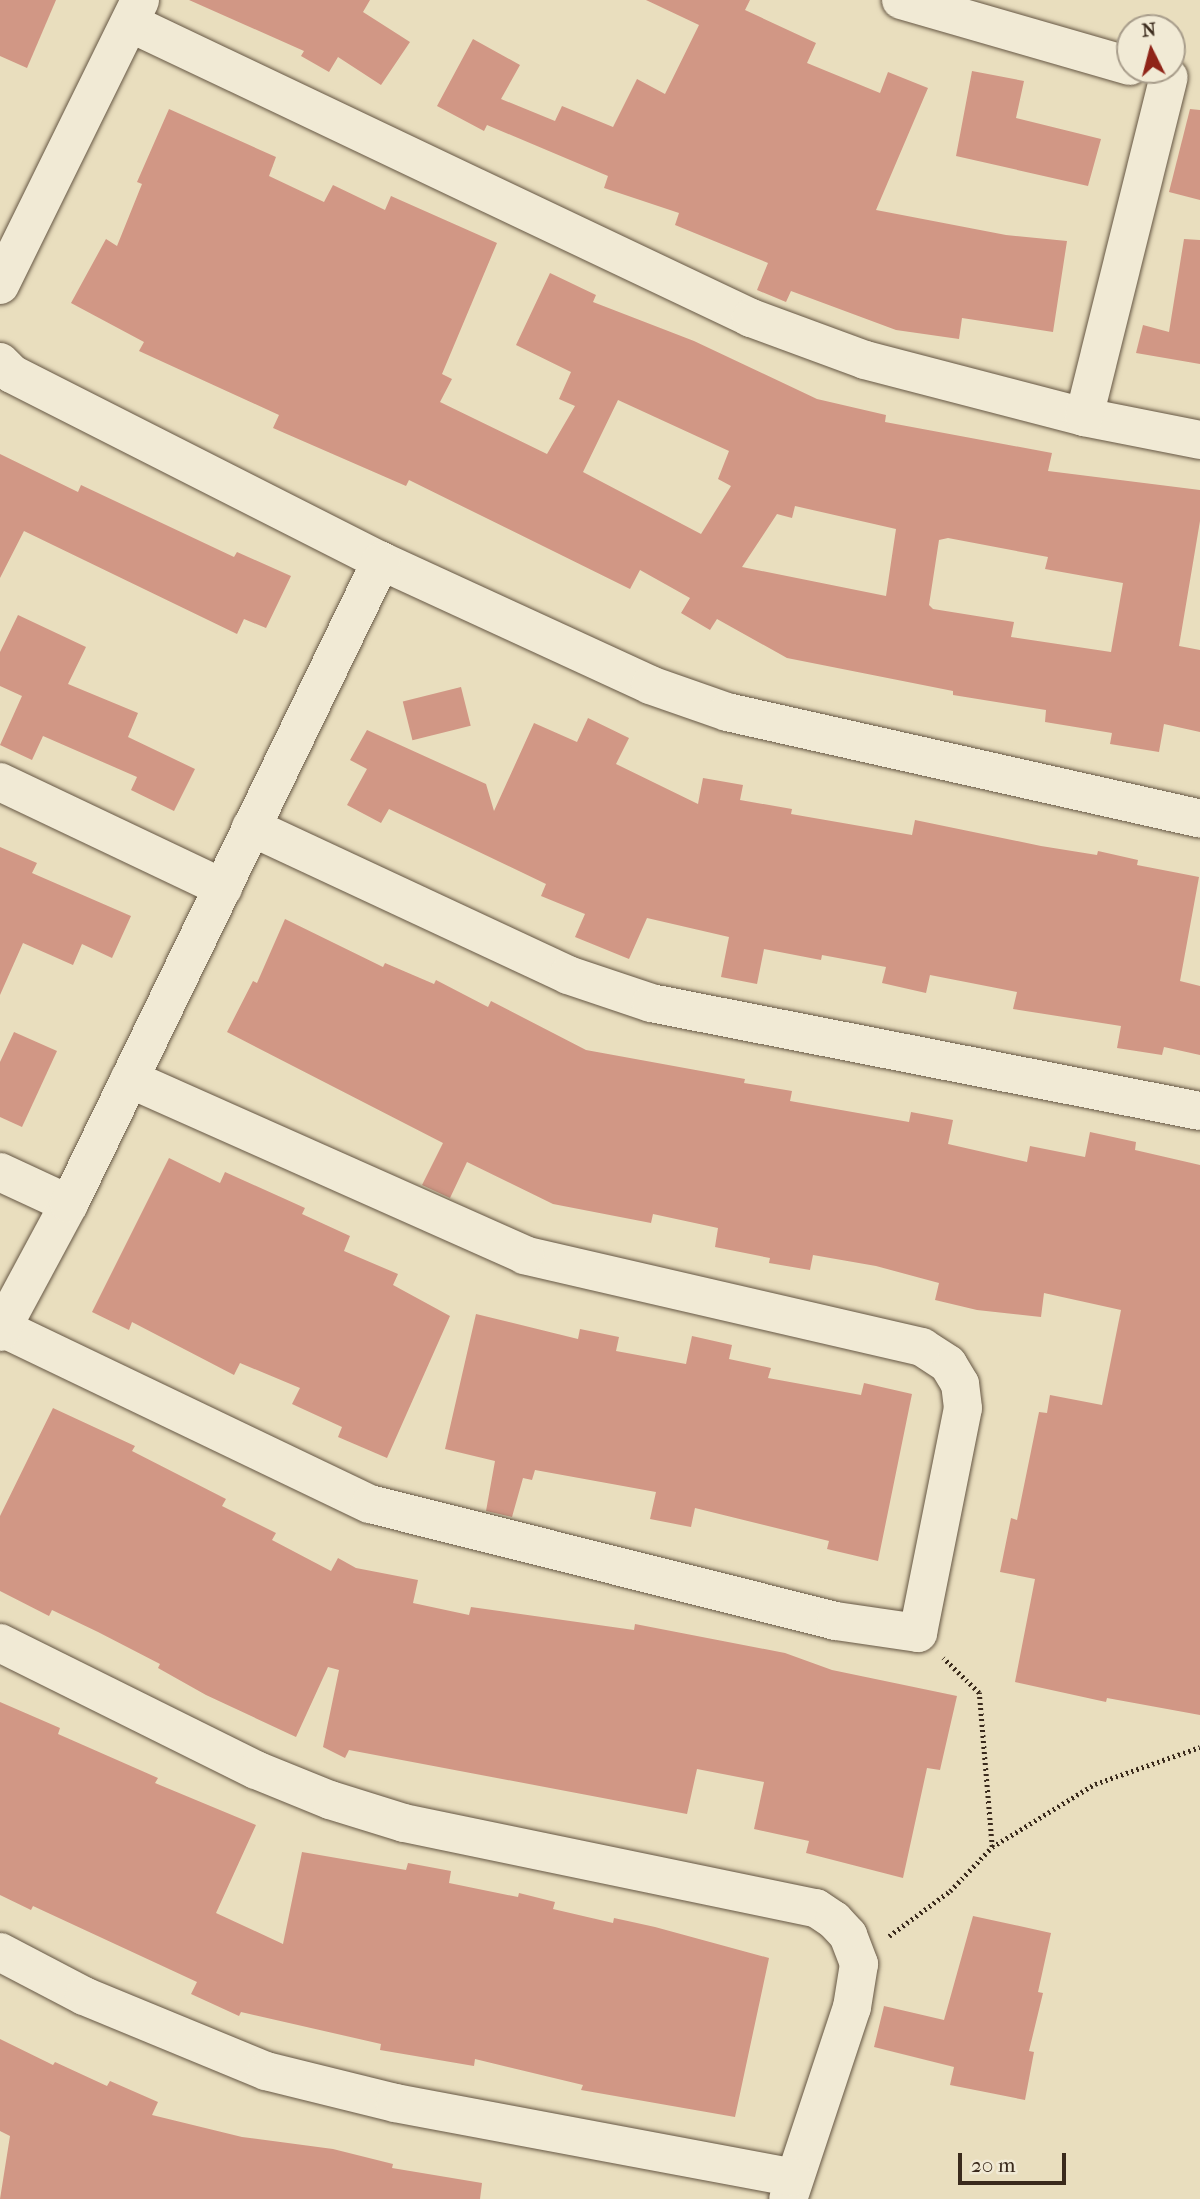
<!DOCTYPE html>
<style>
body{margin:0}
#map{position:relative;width:1200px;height:2199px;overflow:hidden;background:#e9debe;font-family:"IM FELL French Canon",serif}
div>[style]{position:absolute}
.building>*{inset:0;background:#d19785;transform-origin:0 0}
.path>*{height:4.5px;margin-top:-2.25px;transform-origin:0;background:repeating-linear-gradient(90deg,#3a2a1c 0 2px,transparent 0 5.5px)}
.roads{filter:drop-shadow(0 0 2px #665744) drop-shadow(0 0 2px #665744)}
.street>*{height:38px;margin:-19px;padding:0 19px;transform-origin:19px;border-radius:19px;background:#f1ead5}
span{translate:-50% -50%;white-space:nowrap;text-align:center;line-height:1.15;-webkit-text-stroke:7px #f1ead5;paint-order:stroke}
.north{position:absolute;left:1116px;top:14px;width:70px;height:70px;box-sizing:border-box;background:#f1ead5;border:2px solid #a89d8b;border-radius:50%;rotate:354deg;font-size:19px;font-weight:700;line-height:28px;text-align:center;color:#3a2a1c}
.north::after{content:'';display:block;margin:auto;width:24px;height:32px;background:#8f2418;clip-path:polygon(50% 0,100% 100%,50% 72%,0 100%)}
.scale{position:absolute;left:958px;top:2153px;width:108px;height:32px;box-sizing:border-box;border:4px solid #3a2a1c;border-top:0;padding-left:9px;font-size:21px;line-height:24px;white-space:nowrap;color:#3a2a1c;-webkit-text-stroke:5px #f1ead5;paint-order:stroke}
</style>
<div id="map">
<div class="building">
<div style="clip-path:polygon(0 0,56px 0,27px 68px,0 56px)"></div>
<div style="clip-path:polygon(189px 0,370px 0,363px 12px,410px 42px,381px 85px,338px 57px,329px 72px,301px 56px,304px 51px)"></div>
<div style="clip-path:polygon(646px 0,750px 0,745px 10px,816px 43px,807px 63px,880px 93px,888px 72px,928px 88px,876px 210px,1006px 235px,1067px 241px,1053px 332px,962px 318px,959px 339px,896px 330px,791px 291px,786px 302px,757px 290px,768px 263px,675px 225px,679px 213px,604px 188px,608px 176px,487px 125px,484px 131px,437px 106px,473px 39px,520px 65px,501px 99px,555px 121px,562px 106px,613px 127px,637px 79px,665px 94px,699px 25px)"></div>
<div style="clip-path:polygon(972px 71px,1024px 81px,1016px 118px,1101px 139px,1088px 186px,956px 156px)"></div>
<div style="clip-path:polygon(evenodd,169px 109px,276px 157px,269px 176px,324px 202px,333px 185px,385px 210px,391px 196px,497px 243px,442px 374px,452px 379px,440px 402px,547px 454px,575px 406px,559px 399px,571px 372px,516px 345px,550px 273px,596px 295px,593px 302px,694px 341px,817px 399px,886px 415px,885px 422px,1052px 453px,1048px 471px,1200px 490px,1200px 521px,1179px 646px,1200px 650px,1200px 732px,1164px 724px,1159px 752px,1110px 744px,1112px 733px,1045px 722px,1046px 710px,953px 695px,953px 691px,787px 658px,717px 619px,710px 630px,681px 613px,690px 598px,640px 570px,630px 589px,409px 480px,406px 486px,273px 428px,279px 415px,139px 351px,144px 342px,71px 303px,106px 239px,117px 246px,142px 184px,137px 182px,169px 109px,618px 400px,729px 451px,718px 479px,731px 486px,701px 534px,583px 472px,618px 400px,169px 109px,795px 506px,896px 529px,886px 596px,742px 567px,777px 514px,792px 518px,795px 506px,169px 109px,948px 538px,1048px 557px,1045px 569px,1123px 583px,1111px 652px,1011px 637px,1014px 622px,933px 609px,929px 605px,939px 540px,948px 538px)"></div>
<div style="clip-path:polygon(1190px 109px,1200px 110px,1200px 200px,1169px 192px)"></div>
<div style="clip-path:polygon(1184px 239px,1200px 240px,1200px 364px,1136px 353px,1143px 325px,1169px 332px)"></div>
<div style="clip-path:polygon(0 454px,78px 492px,81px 485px,234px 557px,237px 552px,291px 576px,266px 628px,244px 619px,237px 634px,24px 531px,0 578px)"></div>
<div style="clip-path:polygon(18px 615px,86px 647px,68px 684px,138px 713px,128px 737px,195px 769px,174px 811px,131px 790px,137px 777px,43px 736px,32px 760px,0 745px,22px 696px,0 686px,0 652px)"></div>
<div style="left:461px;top:687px;width:40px;height:60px;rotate:76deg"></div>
<div style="clip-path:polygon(588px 718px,629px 738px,616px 764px,698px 804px,703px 778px,743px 785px,740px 800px,792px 809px,791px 814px,912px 835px,915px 820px,1041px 846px,1097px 855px,1098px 851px,1138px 860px,1137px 865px,1199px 877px,1180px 981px,1200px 986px,1200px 1055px,1164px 1047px,1162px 1055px,1117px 1048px,1121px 1026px,1013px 1009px,1017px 992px,930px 975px,926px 993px,882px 983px,886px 967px,822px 955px,821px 960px,764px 949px,757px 984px,721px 977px,729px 937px,647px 918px,629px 959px,575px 937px,585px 914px,541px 896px,546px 884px,389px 809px,381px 823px,347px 805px,367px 769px,350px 760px,367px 730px,486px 784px,494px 811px,534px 723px,577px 742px)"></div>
<div style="clip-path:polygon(0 847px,37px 863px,32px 873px,131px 916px,112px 958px,82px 944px,73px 965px,23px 943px,0 995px)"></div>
<div style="clip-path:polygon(285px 919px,383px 967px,385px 963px,434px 984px,436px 980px,488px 1007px,491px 1001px,586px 1050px,745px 1079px,744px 1083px,792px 1091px,790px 1101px,909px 1122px,911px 1112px,953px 1120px,948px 1144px,1027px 1162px,1030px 1146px,1085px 1157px,1090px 1132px,1136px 1142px,1135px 1150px,1200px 1165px,1200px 1715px,1107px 1698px,1106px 1702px,1015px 1682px,1035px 1579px,1000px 1572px,1011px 1518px,1017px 1520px,1039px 1412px,1047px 1413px,1050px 1395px,1102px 1405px,1121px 1310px,1044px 1293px,1041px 1317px,977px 1310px,935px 1300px,939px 1283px,876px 1266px,813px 1255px,810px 1270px,769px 1263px,770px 1258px,715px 1247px,718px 1228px,653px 1214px,651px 1223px,553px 1204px,467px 1162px,450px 1198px,422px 1185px,443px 1143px,227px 1032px,253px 981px,257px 983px)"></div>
<div style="clip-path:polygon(14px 1032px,57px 1051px,22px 1127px,0 1117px,0 1062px)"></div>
<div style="clip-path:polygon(169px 1158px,220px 1183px,225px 1172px,305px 1208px,302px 1214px,350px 1236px,344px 1251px,398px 1274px,393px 1285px,450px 1316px,387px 1458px,338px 1437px,342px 1427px,292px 1404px,300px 1388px,240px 1363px,234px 1375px,132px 1322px,129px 1330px,92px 1312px)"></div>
<div style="clip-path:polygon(476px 1314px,578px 1339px,580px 1329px,619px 1337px,616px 1351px,686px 1364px,692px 1336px,732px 1345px,729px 1359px,771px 1368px,768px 1378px,861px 1395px,864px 1383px,912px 1394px,878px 1561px,827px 1549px,829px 1541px,695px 1508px,691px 1527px,650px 1519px,656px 1492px,535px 1470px,532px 1480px,523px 1478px,512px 1517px,486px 1511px,495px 1461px,445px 1449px)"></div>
<div style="clip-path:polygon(53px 1408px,135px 1446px,132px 1451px,226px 1499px,222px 1506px,276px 1533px,272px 1540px,331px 1571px,338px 1558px,356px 1568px,418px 1580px,413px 1603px,469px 1615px,471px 1607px,634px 1630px,635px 1624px,785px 1653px,832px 1670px,957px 1696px,940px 1770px,927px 1768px,903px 1878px,806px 1853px,809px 1841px,754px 1829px,764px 1782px,697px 1769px,687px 1814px,349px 1750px,345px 1758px,323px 1747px,339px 1670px,328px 1667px,296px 1737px,206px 1695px,158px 1668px,160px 1664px,98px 1632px,52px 1610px,49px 1616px,0 1591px,0 1516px)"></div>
<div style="clip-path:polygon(0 1702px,60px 1728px,58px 1734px,158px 1778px,155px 1783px,256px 1825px,216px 1913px,283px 1944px,302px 1852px,406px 1870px,408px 1863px,451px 1871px,449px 1883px,518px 1897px,519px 1893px,555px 1902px,553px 1909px,613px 1923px,614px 1918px,655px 1927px,769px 1958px,735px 2117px,581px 2090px,583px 2085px,475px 2059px,474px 2066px,380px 2050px,381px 2044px,241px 2012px,239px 2016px,191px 1994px,197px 1982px,33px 1906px,31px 1910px,0 1895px)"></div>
<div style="clip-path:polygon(973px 1916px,1051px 1933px,1038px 1992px,1043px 1993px,1029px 2051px,1034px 2052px,1025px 2100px,950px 2085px,954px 2067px,874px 2047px,884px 2006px,944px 2020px)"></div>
<div style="clip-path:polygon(0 2039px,53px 2065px,55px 2062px,107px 2086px,110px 2081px,158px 2102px,152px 2115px,242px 2137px,333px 2149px,393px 2164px,392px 2168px,482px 2183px,480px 2199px,0 2199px,10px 2136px,0 2131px)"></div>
</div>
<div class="path">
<div style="left:992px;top:1847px;width:121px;rotate:-31.5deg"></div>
<div style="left:1095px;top:1784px;width:111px;rotate:-19.4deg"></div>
<div style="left:889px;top:1936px;width:76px;rotate:-36.4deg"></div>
<div style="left:950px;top:1891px;width:61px;rotate:-46.3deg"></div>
<div style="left:992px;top:1847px;width:155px;rotate:-94.8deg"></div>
<div style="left:979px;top:1693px;width:50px;rotate:-135.8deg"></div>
</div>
<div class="roads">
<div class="street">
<div style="left:901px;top:0;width:238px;rotate:16.1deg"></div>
<div style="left:130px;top:23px;width:688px;rotate:25.41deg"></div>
<div style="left:751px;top:318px;width:121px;rotate:20.2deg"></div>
<div style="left:865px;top:360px;width:226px;rotate:14.6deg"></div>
<div style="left:1084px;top:417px;width:118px;rotate:11.2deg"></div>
<div style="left:0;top:285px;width:317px;rotate:-63.8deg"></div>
<div style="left:0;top:362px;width:17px;rotate:45deg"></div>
<div style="left:12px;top:374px;width:414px;rotate:26.9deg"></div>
<div style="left:381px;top:561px;width:296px;rotate:24.7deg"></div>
<div style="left:650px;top:685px;width:82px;rotate:19.3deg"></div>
<div style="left:727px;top:712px;width:485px;rotate:12.7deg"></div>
<div style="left:1084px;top:417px;width:350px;rotate:-76deg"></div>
<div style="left:0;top:782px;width:247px;rotate:25.4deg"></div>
<div style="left:251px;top:827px;width:350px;rotate:25deg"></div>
<div style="left:568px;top:975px;width:88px;rotate:18.6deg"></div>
<div style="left:651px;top:1003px;width:560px;rotate:11.13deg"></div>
<div style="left:0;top:1172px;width:76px;rotate:24.9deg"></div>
<div style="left:2px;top:1328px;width:408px;rotate:25.6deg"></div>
<div style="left:370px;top:1504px;width:480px;rotate:14.1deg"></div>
<div style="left:836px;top:1621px;width:83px;rotate:8.3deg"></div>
<div style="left:918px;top:1633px;width:229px;rotate:-78.7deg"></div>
<div style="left:963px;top:1408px;width:24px;rotate:-97deg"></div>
<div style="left:960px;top:1384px;width:23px;rotate:-121deg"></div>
<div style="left:948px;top:1364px;width:31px;rotate:-147deg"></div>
<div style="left:922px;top:1347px;width:408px;rotate:-167deg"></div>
<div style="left:525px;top:1255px;width:433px;rotate:-156deg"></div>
<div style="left:0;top:1332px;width:145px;rotate:-61.7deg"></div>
<div style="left:69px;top:1204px;width:715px;rotate:-64.12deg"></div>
<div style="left:0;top:1643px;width:286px;rotate:26.4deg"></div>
<div style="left:256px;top:1770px;width:80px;rotate:22.1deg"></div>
<div style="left:330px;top:1800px;width:77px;rotate:17.3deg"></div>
<div style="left:404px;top:1823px;width:421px;rotate:11.7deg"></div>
<div style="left:816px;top:1908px;width:22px;rotate:34deg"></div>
<div style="left:834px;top:1920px;width:21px;rotate:47deg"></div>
<div style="left:848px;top:1935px;width:31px;rotate:69deg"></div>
<div style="left:859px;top:1964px;width:44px;rotate:99.2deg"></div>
<div style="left:852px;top:2007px;width:202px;rotate:108.4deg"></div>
<div style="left:0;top:1952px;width:95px;rotate:27.6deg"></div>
<div style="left:84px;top:1996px;width:197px;rotate:22.4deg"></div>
<div style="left:266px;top:2071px;width:133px;rotate:13.9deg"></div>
<div style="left:395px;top:2103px;width:404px;rotate:10.6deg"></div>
</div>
</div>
<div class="north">N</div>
<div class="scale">20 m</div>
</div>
